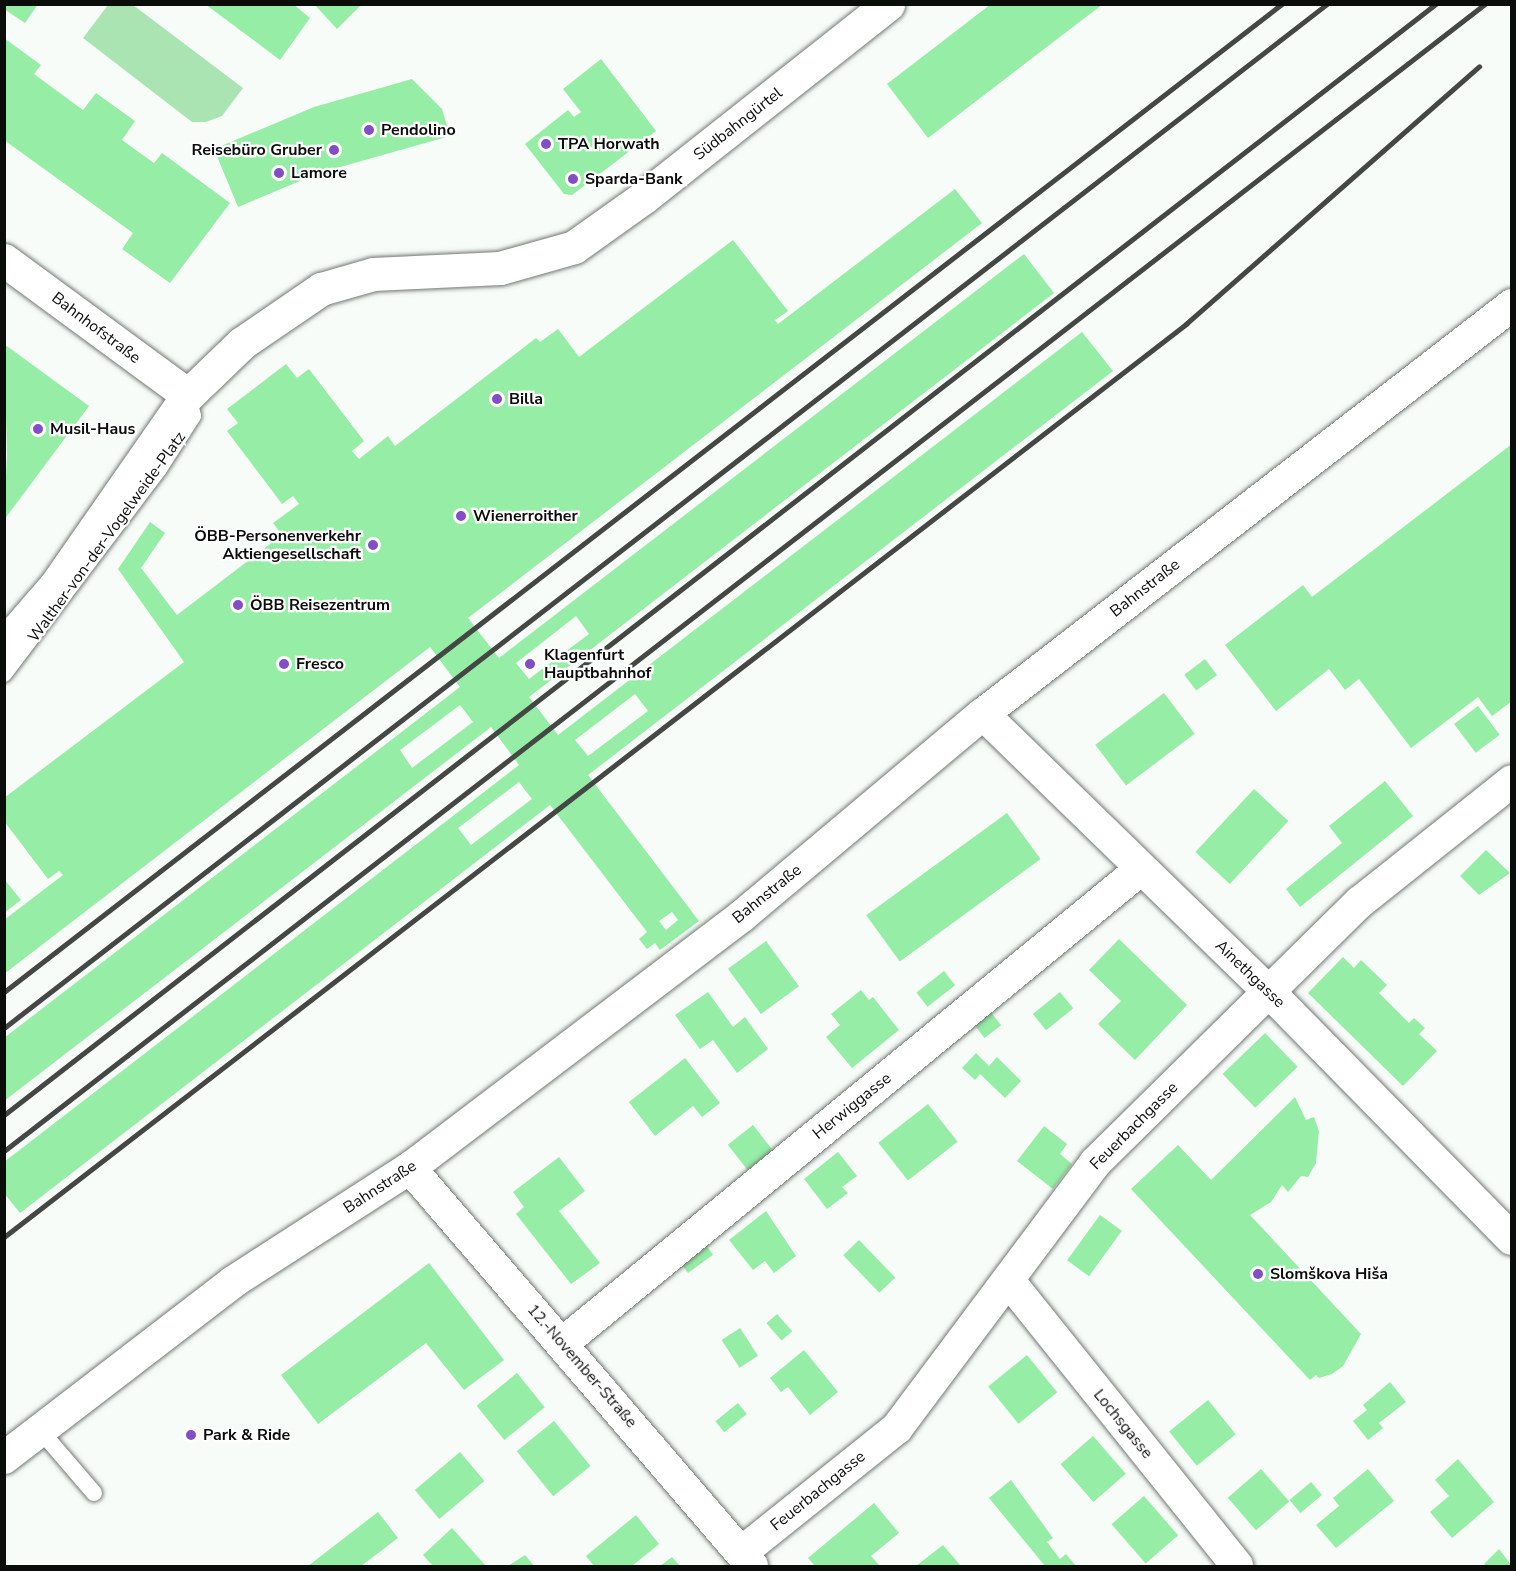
<!DOCTYPE html>
<meta charset="utf-8">
<style>
body{margin:0}
#map{position:relative;width:1516px;height:1571px;overflow:hidden;background:#f7fcf8;font-family:"Nunito Sans",sans-serif}
div>[style]{position:absolute}
.green>*{inset:0;background:#abe4b3}
.building>*{inset:0;background:#96eda6;transform-origin:0 0}
.roads{filter:drop-shadow(0 0 2px #747874) drop-shadow(0 0 2px #747874)}
.lane>*{height:16px;margin:-8px;padding:0 8px;transform-origin:8px;border-radius:8px;background:#fff}
.street>*{height:32px;margin:-16px;padding:0 16px;transform-origin:16px;border-radius:16px;background:#fff}
.secondary>*{height:33px;margin:-16.5px;padding:0 16.5px;transform-origin:16.5px;border-radius:16.5px;background:#fff}
.rail>*{height:4.5px;margin:-2.25px;padding:0 2.25px;transform-origin:2.25px;border-radius:2.25px;background:#444744}
.dots>*{width:16px;height:16px;translate:-50% -50%;box-sizing:border-box;border:3px solid #fff;border-radius:50%}
span{translate:-50% -50%;white-space:nowrap;text-align:center;line-height:1.15;-webkit-text-stroke:4.5px #fff;paint-order:stroke}
.street-label{font-size:16px;color:#0b0d0b}
.poi-label{font-size:16px;color:#0b0d0b;font-weight:700}
.left{translate:0 -50%;text-align:left}
.right{translate:-100% -50%;text-align:right}
.frame{position:absolute;inset:0;border:6px solid #0b0d0b;pointer-events:none}
</style>
<div id="map">
<div class="green">
<div style="clip-path:polygon(108px 5px,133px 5px,243px 88px,222px 116px,206px 122px,192px 122px,83px 38px)"></div>
</div>
<div class="building">
<div style="clip-path:polygon(4px 4px,38px 4px,25px 23px,4px 9px)"></div>
<div style="clip-path:polygon(205px 4px,293px 4px,310px 18px,280px 60px)"></div>
<div style="clip-path:polygon(314px 4px,362px 4px,337px 29px)"></div>
<div style="clip-path:polygon(991px 4px,1103px 4px,928px 138px,887px 84px)"></div>
<div style="clip-path:polygon(4px 38px,41px 65px,34px 74px,83px 110px,96px 93px,135px 121px,122px 140px,154px 163px,162px 153px,230px 203px,170px 283px,122px 249px,133px 233px,4px 140px)"></div>
<div style="clip-path:polygon(601px 59px,656px 131px,572px 195px,564px 194px,525px 144px,568px 110px,574px 117px,581px 112px,563px 89px)"></div>
<div style="clip-path:polygon(412px 79px,442px 109px,450px 136px,319px 173px,238px 207px,214px 149px,314px 107px)"></div>
<div style="clip-path:polygon(evenodd,955px 189px,982px 223px,468px 618px,499px 658px,1024px 254px,1054px 293px,529px 697px,558px 735px,1082px 332px,1113px 371px,588px 775px,699px 921px,660px 950px,655px 943px,647px 949px,639px 939px,647px 932px,550px 805px,20px 1213px,4px 1193px,4px 1162px,519px 765px,491px 727px,4px 1101px,4px 1038px,460px 687px,430px 647px,4px 974px,4px 920px,63px 875px,59px 871px,48px 879px,4px 821px,4px 798px,184px 662px,118px 569px,150px 522px,165px 533px,141px 568px,177px 615px,282px 535px,273px 523px,299px 504px,293px 496px,282px 504px,227px 431px,238px 423px,227px 409px,286px 364px,297px 378px,309px 369px,364px 441px,352px 451px,359px 459px,388px 436px,395px 446px,536px 338px,540px 342px,558px 329px,579px 357px,733px 240px,788px 311px,775px 320px,778px 324px,955px 189px,576px 616px,589px 634px,529px 679px,516px 663px,576px 616px,955px 189px,635px 694px,648px 711px,588px 756px,575px 740px,635px 694px,955px 189px,460px 705px,473px 722px,412px 768px,400px 750px,460px 705px,955px 189px,519px 782px,532px 799px,471px 845px,458px 828px,519px 782px,955px 189px,672px 912px,678px 920px,666px 930px,659px 921px,672px 912px)"></div>
<div style="clip-path:polygon(4px 344px,89px 406px,4px 520px,7px 455px)"></div>
<div style="clip-path:polygon(1512px 444px,1512px 701px,1492px 716px,1478px 697px,1411px 748px,1359px 679px,1345px 690px,1329px 669px,1276px 711px,1225px 645px,1303px 585px,1312px 597px)"></div>
<div style="left:1205px;top:659px;width:20px;height:26px;rotate:53deg"></div>
<div style="left:1164px;top:693px;width:51px;height:86px;rotate:53deg"></div>
<div style="left:1478px;top:706px;width:36px;height:30px;rotate:53deg"></div>
<div style="clip-path:polygon(1385px 781px,1413px 816px,1300px 907px,1286px 889px,1342px 843px,1329px 826px)"></div>
<div style="left:1254px;top:789px;width:47px;height:86px;rotate:43deg"></div>
<div style="left:1007px;top:813px;width:57px;height:174px;rotate:54deg"></div>
<div style="clip-path:polygon(1486px 850px,1510px 873px,1479px 895px,1460px 876px)"></div>
<div style="clip-path:polygon(4px 879px,21px 900px,4px 913px)"></div>
<div style="clip-path:polygon(1119px 939px,1187px 1005px,1135px 1060px,1098px 1024px,1121px 1001px,1089px 970px)"></div>
<div style="left:766px;top:941px;width:56px;height:47px;rotate:54deg"></div>
<div style="clip-path:polygon(1343px 957px,1354px 968px,1361px 960px,1387px 985px,1379px 993px,1409px 1023px,1414px 1018px,1425px 1028px,1419px 1034px,1437px 1051px,1403px 1086px,1308px 993px)"></div>
<div style="left:944px;top:971px;width:18px;height:35px;rotate:52deg"></div>
<div style="clip-path:polygon(861px 990px,869px 1000px,873px 997px,899px 1030px,852px 1068px,826px 1037px,840px 1025px,831px 1014px)"></div>
<div style="clip-path:polygon(708px 992px,733px 1027px,745px 1017px,768px 1049px,737px 1073px,713px 1040px,700px 1049px,675px 1015px)"></div>
<div style="left:1060px;top:992px;width:21px;height:35px;rotate:51deg"></div>
<div style="left:990px;top:1011px;width:18px;height:21px;rotate:52deg"></div>
<div style="left:1265px;top:1033px;width:47px;height:59px;rotate:46deg"></div>
<div style="clip-path:polygon(976px 1053px,989px 1066px,997px 1057px,1021px 1081px,1005px 1098px,980px 1074px,975px 1080px,962px 1068px)"></div>
<div style="clip-path:polygon(685px 1058px,720px 1103px,702px 1117px,693px 1106px,655px 1136px,629px 1102px)"></div>
<div style="clip-path:polygon(1295px 1097px,1306px 1120px,1314px 1117px,1319px 1131px,1316px 1163px,1308px 1177px,1301px 1176px,1288px 1192px,1282px 1185px,1271px 1202px,1250px 1215px,1361px 1334px,1343px 1366px,1332px 1374px,1319px 1378px,1316px 1375px,1310px 1380px,1131px 1189px,1178px 1145px,1211px 1180px)"></div>
<div style="left:928px;top:1104px;width:48px;height:63px;rotate:52deg"></div>
<div style="left:753px;top:1125px;width:36px;height:32px;rotate:52deg"></div>
<div style="clip-path:polygon(1044px 1126px,1067px 1144px,1060px 1154px,1072px 1164px,1053px 1189px,1017px 1161px)"></div>
<div style="clip-path:polygon(838px 1152px,857px 1176px,842px 1187px,848px 1193px,827px 1209px,804px 1179px)"></div>
<div style="clip-path:polygon(559px 1157px,585px 1191px,559px 1211px,600px 1263px,571px 1284px,516px 1214px,524px 1207px,513px 1192px)"></div>
<div style="clip-path:polygon(766px 1211px,796px 1256px,774px 1273px,765px 1261px,753px 1270px,729px 1240px)"></div>
<div style="left:1100px;top:1215px;width:27px;height:56px;rotate:36deg"></div>
<div style="left:859px;top:1240px;width:52px;height:22px;rotate:46deg"></div>
<div style="left:703px;top:1241px;width:17px;height:31px;rotate:54deg"></div>
<div style="clip-path:polygon(429px 1263px,504px 1360px,464px 1390px,426px 1343px,318px 1424px,281px 1375px)"></div>
<div style="left:777px;top:1314px;width:23px;height:14px;rotate:49deg"></div>
<div style="left:740px;top:1328px;width:33px;height:22px;rotate:57deg"></div>
<div style="clip-path:polygon(804px 1350px,838px 1392px,810px 1415px,788px 1387px,781px 1392px,770px 1378px)"></div>
<div style="left:1027px;top:1355px;width:48px;height:50px;rotate:51deg"></div>
<div style="left:517px;top:1373px;width:44px;height:52px;rotate:51deg"></div>
<div style="clip-path:polygon(1390px 1382px,1406px 1402px,1379px 1423px,1383px 1428px,1368px 1440px,1353px 1421px,1367px 1410px,1363px 1405px)"></div>
<div style="left:1208px;top:1400px;width:44px;height:50px;rotate:51deg"></div>
<div style="left:738px;top:1403px;width:14px;height:29px;rotate:51deg"></div>
<div style="left:554px;top:1421px;width:58px;height:48px;rotate:51deg"></div>
<div style="left:1093px;top:1436px;width:50px;height:43px;rotate:49deg"></div>
<div style="left:460px;top:1452px;width:38px;height:59px;rotate:50deg"></div>
<div style="clip-path:polygon(1458px 1459px,1494px 1502px,1452px 1538px,1430px 1512px,1449px 1496px,1435px 1480px)"></div>
<div style="left:1261px;top:1469px;width:43px;height:44px;rotate:49deg"></div>
<div style="clip-path:polygon(1368px 1469px,1394px 1501px,1336px 1548px,1316px 1525px,1339px 1506px,1333px 1498px)"></div>
<div style="clip-path:polygon(1011px 1480px,1053px 1538px,1047px 1542px,1060px 1559px,1066px 1554px,1076px 1566px,1045px 1566px,989px 1498px)"></div>
<div style="left:1311px;top:1482px;width:17px;height:28px;rotate:50deg"></div>
<div style="left:1144px;top:1496px;width:52px;height:43px;rotate:49deg"></div>
<div style="clip-path:polygon(874px 1503px,899px 1533px,871px 1556px,880px 1566px,815px 1566px,808px 1558px)"></div>
<div style="clip-path:polygon(378px 1512px,398px 1538px,361px 1566px,308px 1566px)"></div>
<div style="clip-path:polygon(636px 1515px,659px 1544px,632px 1566px,594px 1566px,586px 1556px)"></div>
<div style="clip-path:polygon(452px 1528px,486px 1566px,433px 1566px,423px 1555px)"></div>
<div style="clip-path:polygon(943px 1545px,961px 1566px,916px 1566px)"></div>
<div style="clip-path:polygon(1499px 1549px,1512px 1566px,1486px 1566px,1484px 1564px)"></div>
<div style="clip-path:polygon(525px 1555px,534px 1566px,508px 1566px)"></div>
<div style="clip-path:polygon(672px 1557px,680px 1566px,660px 1566px)"></div>
</div>
<div class="roads">
<div class="lane">
<div style="left:4px;top:674px;width:257px;rotate:-52.9deg"></div>
<div style="left:159px;top:469px;width:63px;rotate:-57.3deg"></div>
<div style="left:193px;top:416px;width:22px;rotate:-103deg"></div>
<div style="left:40px;top:1430px;width:83px;rotate:49.4deg"></div>
</div>
<div class="street">
<div style="left:4px;top:645px;width:79px;rotate:-49.1deg"></div>
<div style="left:56px;top:585px;width:231px;rotate:-55.2deg"></div>
<div style="left:983px;top:714px;width:400px;rotate:44.2deg"></div>
<div style="left:1270px;top:993px;width:345px;rotate:45.5deg"></div>
<div style="left:410px;top:1168px;width:525px;rotate:49.33deg"></div>
<div style="left:1009px;top:1281px;width:365px;rotate:51.3deg"></div>
<div style="left:563px;top:1343px;width:748px;rotate:-39.35deg"></div>
<div style="left:4px;top:1458px;width:289px;rotate:-37.5deg"></div>
<div style="left:233px;top:1282px;width:211px;rotate:-32.8deg"></div>
<div style="left:410px;top:1168px;width:417px;rotate:-37.2deg"></div>
<div style="left:742px;top:916px;width:314px;rotate:-40deg"></div>
<div style="left:983px;top:714px;width:669px;rotate:-37.71deg"></div>
<div style="left:741px;top:1553px;width:200px;rotate:-38.7deg"></div>
<div style="left:897px;top:1428px;width:331px;rotate:-53.2deg"></div>
<div style="left:1095px;top:1163px;width:372px;rotate:-44.6deg"></div>
<div style="left:1360px;top:902px;width:194px;rotate:-38.5deg"></div>
</div>
<div class="secondary">
<div style="left:4px;top:260px;width:228px;rotate:36.3deg"></div>
<div style="left:188px;top:395px;width:75px;rotate:-43.9deg"></div>
<div style="left:242px;top:343px;width:96px;rotate:-34.4deg"></div>
<div style="left:321px;top:289px;width:54px;rotate:-16.1deg"></div>
<div style="left:373px;top:274px;width:127px;rotate:-2.7deg"></div>
<div style="left:500px;top:268px;width:77px;rotate:-15.8deg"></div>
<div style="left:574px;top:247px;width:86px;rotate:-35.5deg"></div>
<div style="left:644px;top:197px;width:311px;rotate:-38.3deg"></div>
</div>
</div>
<div class="rail">
<div style="left:4px;top:992px;width:1615px;rotate:-37.71deg"></div>
<div style="left:4px;top:1028px;width:1673px;rotate:-37.74deg"></div>
<div style="left:4px;top:1115px;width:1812px;rotate:-37.81deg"></div>
<div style="left:4px;top:1151px;width:1873px;rotate:-37.76deg"></div>
<div style="left:4px;top:1237px;width:1494px;rotate:-37.68deg"></div>
<div style="left:1186px;top:324px;width:390px;rotate:-41.3deg"></div>
</div>
<div class="dots">
<div style="left:369px;top:130px;background:#824dc5"></div>
<div style="left:546px;top:144px;background:#824dc5"></div>
<div style="left:334px;top:150px;background:#824dc5"></div>
<div style="left:279px;top:173px;background:#824dc5"></div>
<div style="left:573px;top:179px;background:#824dc5"></div>
<div style="left:497px;top:399px;background:#824dc5"></div>
<div style="left:38px;top:429px;background:#824dc5"></div>
<div style="left:461px;top:516px;background:#824dc5"></div>
<div style="left:373px;top:545px;background:#824dc5"></div>
<div style="left:238px;top:605px;background:#824dc5"></div>
<div style="left:284px;top:664px;background:#824dc5"></div>
<div style="left:530px;top:664px;background:#824dc5"></div>
<div style="left:1258px;top:1274px;background:#824dc5"></div>
<div style="left:191px;top:1435px;background:#824dc5"></div>
</div>
<div class="street-label">
<span style="left:738px;top:124px;rotate:-38deg">Südbahngürtel</span>
<span style="left:96px;top:328px;rotate:37deg">Bahnhofstraße</span>
<span style="left:107px;top:537px;rotate:-54deg">Walther-von-der-Vogelweide-Platz</span>
<span style="left:1145px;top:588px;rotate:-38deg">Bahnstraße</span>
<span style="left:767px;top:894px;rotate:-39deg">Bahnstraße</span>
<span style="left:1250px;top:974px;rotate:44deg">Ainethgasse</span>
<span style="left:852px;top:1106px;rotate:-39deg">Herwiggasse</span>
<span style="left:1134px;top:1126px;rotate:-45deg">Feuerbachgasse</span>
<span style="left:380px;top:1187px;rotate:-33deg">Bahnstraße</span>
<span style="left:582px;top:1366px;rotate:49deg">12.-November-Straße</span>
<span style="left:1123px;top:1424px;rotate:51deg">Lochsgasse</span>
<span style="left:818px;top:1491px;rotate:-39deg">Feuerbachgasse</span>
</div>
<div class="poi-label">
<span class="left" style="left:381px;top:130px">Pendolino</span>
<span class="left" style="left:558px;top:144px">TPA Horwath</span>
<span class="right" style="left:322px;top:150px">Reisebüro Gruber</span>
<span class="left" style="left:291px;top:173px">Lamore</span>
<span class="left" style="left:585px;top:179px">Sparda-Bank</span>
<span class="left" style="left:509px;top:399px">Billa</span>
<span class="left" style="left:50px;top:429px">Musil-Haus</span>
<span class="left" style="left:473px;top:516px">Wienerroither</span>
<span class="right" style="left:361px;top:545px">ÖBB-Personenverkehr<br>Aktiengesellschaft</span>
<span class="left" style="left:250px;top:605px">ÖBB Reisezentrum</span>
<span class="left" style="left:544px;top:664px">Klagenfurt<br>Hauptbahnhof</span>
<span class="left" style="left:296px;top:664px">Fresco</span>
<span class="left" style="left:1270px;top:1274px">Slomškova Hiša</span>
<span class="left" style="left:203px;top:1435px">Park &amp; Ride</span>
</div>
<div class="frame"></div>
</div>
